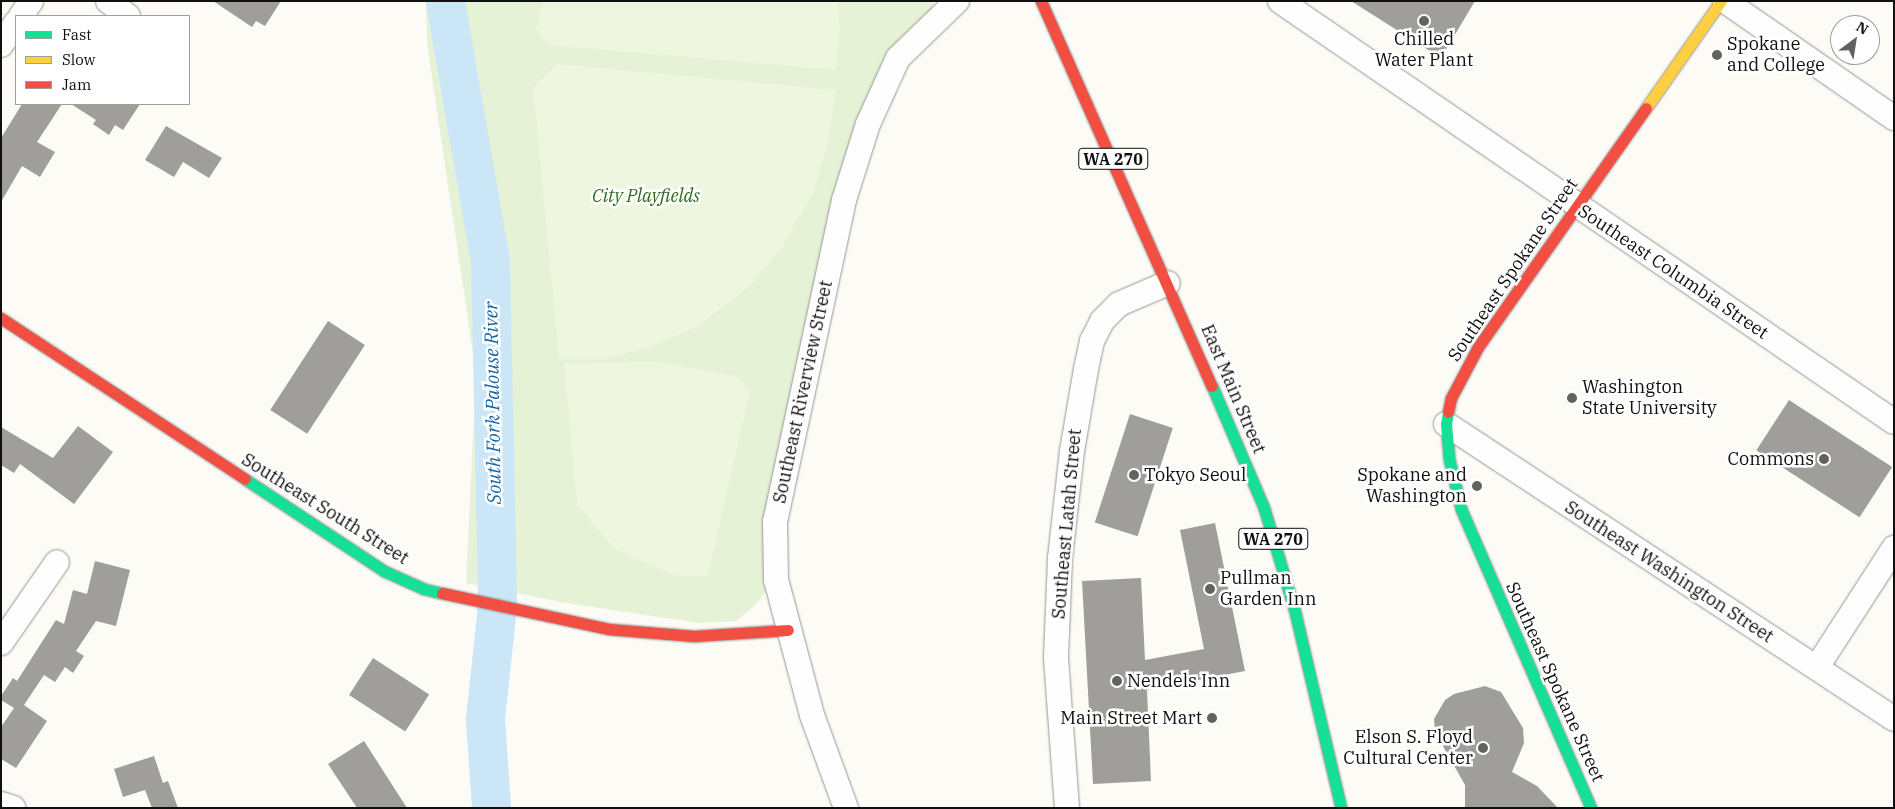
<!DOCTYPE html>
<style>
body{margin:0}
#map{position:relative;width:1895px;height:809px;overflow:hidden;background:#fcfbf6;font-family:"IBM Plex Serif",serif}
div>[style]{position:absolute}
.green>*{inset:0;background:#e5f2d5}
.pitch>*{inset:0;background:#eff6df}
.river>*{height:39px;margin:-19.5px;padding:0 19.5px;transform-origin:19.5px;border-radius:19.5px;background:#cbe7f7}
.building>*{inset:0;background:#a09e9b;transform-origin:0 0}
.roads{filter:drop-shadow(0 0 1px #969694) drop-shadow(0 0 1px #969694)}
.street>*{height:24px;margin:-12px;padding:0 12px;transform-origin:12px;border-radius:12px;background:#fffefe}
.fast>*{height:11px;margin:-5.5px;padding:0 5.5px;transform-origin:5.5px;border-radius:5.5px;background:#16e098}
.slow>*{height:11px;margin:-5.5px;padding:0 5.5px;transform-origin:5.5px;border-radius:5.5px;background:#ffcf43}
.jam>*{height:11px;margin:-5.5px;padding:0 5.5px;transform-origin:5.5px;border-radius:5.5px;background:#f24e42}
.dots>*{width:14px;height:14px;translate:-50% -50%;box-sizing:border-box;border:2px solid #fff;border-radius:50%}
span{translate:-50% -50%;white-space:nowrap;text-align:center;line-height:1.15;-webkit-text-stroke:5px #fff;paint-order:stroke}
.shield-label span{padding:1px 4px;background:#fff;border:1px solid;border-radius:4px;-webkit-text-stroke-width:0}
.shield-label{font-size:16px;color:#101010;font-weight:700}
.poi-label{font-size:18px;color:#101010}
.left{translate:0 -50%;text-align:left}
.right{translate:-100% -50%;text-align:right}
.park-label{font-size:18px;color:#2c6a1d;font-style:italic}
.street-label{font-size:18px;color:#101010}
.water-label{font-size:19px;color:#1464a6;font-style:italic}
.frame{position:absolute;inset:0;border:2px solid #101010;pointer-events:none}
.legend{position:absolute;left:15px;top:15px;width:175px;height:90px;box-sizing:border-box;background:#fff;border:1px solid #9f9f9f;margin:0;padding:6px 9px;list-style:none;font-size:15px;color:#101010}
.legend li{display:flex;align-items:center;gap:10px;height:25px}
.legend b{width:25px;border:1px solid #9f9f9f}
.north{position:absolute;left:1830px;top:15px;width:50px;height:50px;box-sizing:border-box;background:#fff;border:1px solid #9f9f9f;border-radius:50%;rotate:31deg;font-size:14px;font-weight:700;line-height:20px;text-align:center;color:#101010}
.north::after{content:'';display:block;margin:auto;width:18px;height:22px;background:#636260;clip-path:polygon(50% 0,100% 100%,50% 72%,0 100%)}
</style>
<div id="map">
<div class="green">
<div style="clip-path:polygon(426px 1px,934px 1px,929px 25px,898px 58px,844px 200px,776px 580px,753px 607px,736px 621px,699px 623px,566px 603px,466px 583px,476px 374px,427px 43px)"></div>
</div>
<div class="pitch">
<div style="clip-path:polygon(543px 1px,838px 1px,840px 28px,836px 70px,548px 45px,536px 28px)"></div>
<div style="clip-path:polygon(557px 64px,836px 90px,827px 147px,813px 193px,783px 245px,748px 288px,697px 327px,652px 346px,604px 359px,559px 359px,533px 87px)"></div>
<div style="clip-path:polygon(658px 362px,737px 376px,750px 391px,708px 575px,691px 577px,670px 574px,614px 548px,577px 505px,564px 363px)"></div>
</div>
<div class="river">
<div style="left:445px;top:1px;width:265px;rotate:80.2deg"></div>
<div style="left:490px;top:262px;width:344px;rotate:88.8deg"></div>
<div style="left:497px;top:606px;width:114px;rotate:96.1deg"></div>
<div style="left:485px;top:719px;width:89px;rotate:86.1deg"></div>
</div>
<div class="building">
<div style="clip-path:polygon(213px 1px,281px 1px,265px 26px,256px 21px,252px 27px)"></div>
<div style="clip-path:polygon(1351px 1px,1475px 1px,1441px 58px)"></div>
<div style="clip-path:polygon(22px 104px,62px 104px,37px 142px,55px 152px,40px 177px,22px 166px,1px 202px,1px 138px)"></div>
<div style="clip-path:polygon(71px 104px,140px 104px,123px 130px,115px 125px,109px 135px,93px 124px,96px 120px)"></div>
<div style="clip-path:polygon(166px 126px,222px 158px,209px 178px,183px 162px,174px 177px,145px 160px)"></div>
<div style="left:328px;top:321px;width:44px;height:106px;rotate:33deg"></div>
<div style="left:1789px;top:400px;width:123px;height:60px;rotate:33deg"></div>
<div style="left:1130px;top:414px;width:45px;height:114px;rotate:18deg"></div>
<div style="clip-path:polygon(78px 426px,113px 452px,74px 504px,20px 464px,14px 473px,1px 465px,1px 427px,53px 458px)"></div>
<div style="clip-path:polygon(1215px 523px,1245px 671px,1147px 690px,1151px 781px,1093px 784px,1082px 581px,1141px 578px,1145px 660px,1204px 649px,1180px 530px)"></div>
<div style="clip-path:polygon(95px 561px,130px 570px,116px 626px,96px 621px,76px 651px,84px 656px,73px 673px,65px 667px,55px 682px,44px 675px,24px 705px,47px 721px,16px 768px,1px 759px,1px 727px,14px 708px,1px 700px,1px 696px,13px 678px,17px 681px,56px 620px,64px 624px,73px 590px,87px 594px)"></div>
<div style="left:373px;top:658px;width:67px;height:44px;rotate:33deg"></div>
<div style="clip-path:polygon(1485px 686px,1501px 692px,1523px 728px,1524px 743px,1512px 772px,1537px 786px,1558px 808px,1465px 808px,1465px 785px,1435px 732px,1434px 719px,1445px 700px,1454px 694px)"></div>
<div style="clip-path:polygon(364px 741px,407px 808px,357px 808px,328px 764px)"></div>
<div style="clip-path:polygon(154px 756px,163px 783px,168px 781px,178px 808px,152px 808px,145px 790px,123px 797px,114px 769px)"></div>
</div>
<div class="roads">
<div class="street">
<div style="left:108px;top:1px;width:25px;rotate:37deg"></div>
<div style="left:1280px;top:1px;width:744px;rotate:34.44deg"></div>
<div style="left:1725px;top:1px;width:206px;rotate:34.7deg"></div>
<div style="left:21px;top:16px;width:18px;rotate:-56deg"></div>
<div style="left:1px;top:45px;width:27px;rotate:-56deg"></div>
<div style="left:1446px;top:424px;width:536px;rotate:33.36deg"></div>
<div style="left:1px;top:643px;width:98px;rotate:-55.3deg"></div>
<div style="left:1817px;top:667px;width:142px;rotate:-57.1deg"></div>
<div style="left:1px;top:804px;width:13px;rotate:18deg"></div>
<div style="left:846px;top:808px;width:99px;rotate:-110.1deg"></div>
<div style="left:812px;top:715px;width:140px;rotate:-104.9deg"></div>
<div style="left:776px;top:580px;width:58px;rotate:-91deg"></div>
<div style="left:775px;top:522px;width:329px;rotate:-77.9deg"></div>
<div style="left:844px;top:200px;width:80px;rotate:-72.5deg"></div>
<div style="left:868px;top:124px;width:72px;rotate:-65.6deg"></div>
<div style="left:898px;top:58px;width:82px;rotate:-44deg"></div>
<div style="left:1067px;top:808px;width:150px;rotate:-94.2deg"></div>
<div style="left:1056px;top:658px;width:100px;rotate:-87.7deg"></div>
<div style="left:1060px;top:558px;width:108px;rotate:-83.6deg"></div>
<div style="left:1072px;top:451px;width:83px;rotate:-80.3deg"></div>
<div style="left:1086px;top:369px;width:29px;rotate:-78deg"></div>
<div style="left:1092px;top:341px;width:22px;rotate:-63deg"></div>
<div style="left:1102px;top:321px;width:24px;rotate:-45deg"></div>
<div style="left:1119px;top:304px;width:53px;rotate:-23.2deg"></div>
</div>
<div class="fast">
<div style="left:1212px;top:386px;width:133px;rotate:66.9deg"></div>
<div style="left:1264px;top:508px;width:109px;rotate:73.4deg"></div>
<div style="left:1295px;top:612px;width:201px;rotate:76.8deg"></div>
<div style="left:1448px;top:412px;width:12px;rotate:99deg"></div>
<div style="left:1446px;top:424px;width:35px;rotate:85deg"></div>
<div style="left:1449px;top:459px;width:51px;rotate:76.5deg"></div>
<div style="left:1461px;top:509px;width:326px;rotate:66.5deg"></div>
<div style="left:245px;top:479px;width:167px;rotate:33.5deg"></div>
<div style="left:384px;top:571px;width:44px;rotate:24.2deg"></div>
<div style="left:424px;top:589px;width:18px;rotate:13deg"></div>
</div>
<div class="slow">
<div style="left:1646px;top:108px;width:131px;rotate:-55deg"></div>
</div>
<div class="jam">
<div style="left:1041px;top:1px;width:421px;rotate:66.1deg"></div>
<div style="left:1px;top:318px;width:292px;rotate:33.4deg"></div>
<div style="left:1448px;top:412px;width:14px;rotate:-78deg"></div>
<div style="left:1451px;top:398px;width:58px;rotate:-62.1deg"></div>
<div style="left:1478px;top:347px;width:292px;rotate:-54.9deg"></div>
<div style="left:442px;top:593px;width:170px;rotate:12.2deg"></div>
<div style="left:608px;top:629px;width:86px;rotate:4.7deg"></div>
<div style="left:694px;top:636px;width:94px;rotate:-3.7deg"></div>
</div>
</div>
<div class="dots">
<div style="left:1424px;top:21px;background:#636260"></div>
<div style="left:1717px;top:55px;background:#636260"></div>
<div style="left:1572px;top:398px;background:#636260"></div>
<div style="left:1824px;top:459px;background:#636260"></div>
<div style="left:1134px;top:475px;background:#636260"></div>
<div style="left:1477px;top:486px;background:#636260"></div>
<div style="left:1210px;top:589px;background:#636260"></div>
<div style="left:1117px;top:681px;background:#636260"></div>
<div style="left:1212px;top:718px;background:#636260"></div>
<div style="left:1483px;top:748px;background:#636260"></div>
</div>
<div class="shield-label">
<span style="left:1113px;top:159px">WA 270</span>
<span style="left:1273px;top:539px">WA 270</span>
</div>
<div class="poi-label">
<span style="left:1424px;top:50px">Chilled<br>Water Plant</span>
<span class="left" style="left:1727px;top:55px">Spokane<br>and College</span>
<span class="left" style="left:1582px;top:398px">Washington<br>State University</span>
<span class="right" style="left:1814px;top:459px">Commons</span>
<span class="left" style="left:1144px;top:475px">Tokyo Seoul</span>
<span class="right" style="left:1467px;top:486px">Spokane and<br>Washington</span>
<span class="left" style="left:1220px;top:589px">Pullman<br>Garden Inn</span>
<span class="left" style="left:1127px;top:681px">Nendels Inn</span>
<span class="right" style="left:1202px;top:718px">Main Street Mart</span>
<span class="right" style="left:1473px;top:748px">Elson S. Floyd<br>Cultural Center</span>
</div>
<div class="park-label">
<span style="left:646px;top:196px">City Playfields</span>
</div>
<div class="street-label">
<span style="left:1513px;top:270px;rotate:-56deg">Southeast Spokane Street</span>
<span style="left:1673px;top:272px;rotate:34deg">Southeast Columbia Street</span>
<span style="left:1233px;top:389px;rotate:67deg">East Main Street</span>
<span style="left:803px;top:392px;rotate:-78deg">Southeast Riverview Street</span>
<span style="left:325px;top:509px;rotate:32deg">Southeast South Street</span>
<span style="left:1067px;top:524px;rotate:-85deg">Southeast Latah Street</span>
<span style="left:1669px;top:572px;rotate:33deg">Southeast Washington Street</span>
<span style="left:1555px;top:682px;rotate:66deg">Southeast Spokane Street</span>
</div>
<div class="water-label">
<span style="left:493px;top:403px;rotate:-91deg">South Fork Palouse River</span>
</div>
<div class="frame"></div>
<ul class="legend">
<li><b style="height:6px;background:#16e098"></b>Fast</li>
<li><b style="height:6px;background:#ffcf43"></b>Slow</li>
<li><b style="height:6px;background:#f24e42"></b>Jam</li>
</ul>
<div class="north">N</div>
</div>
